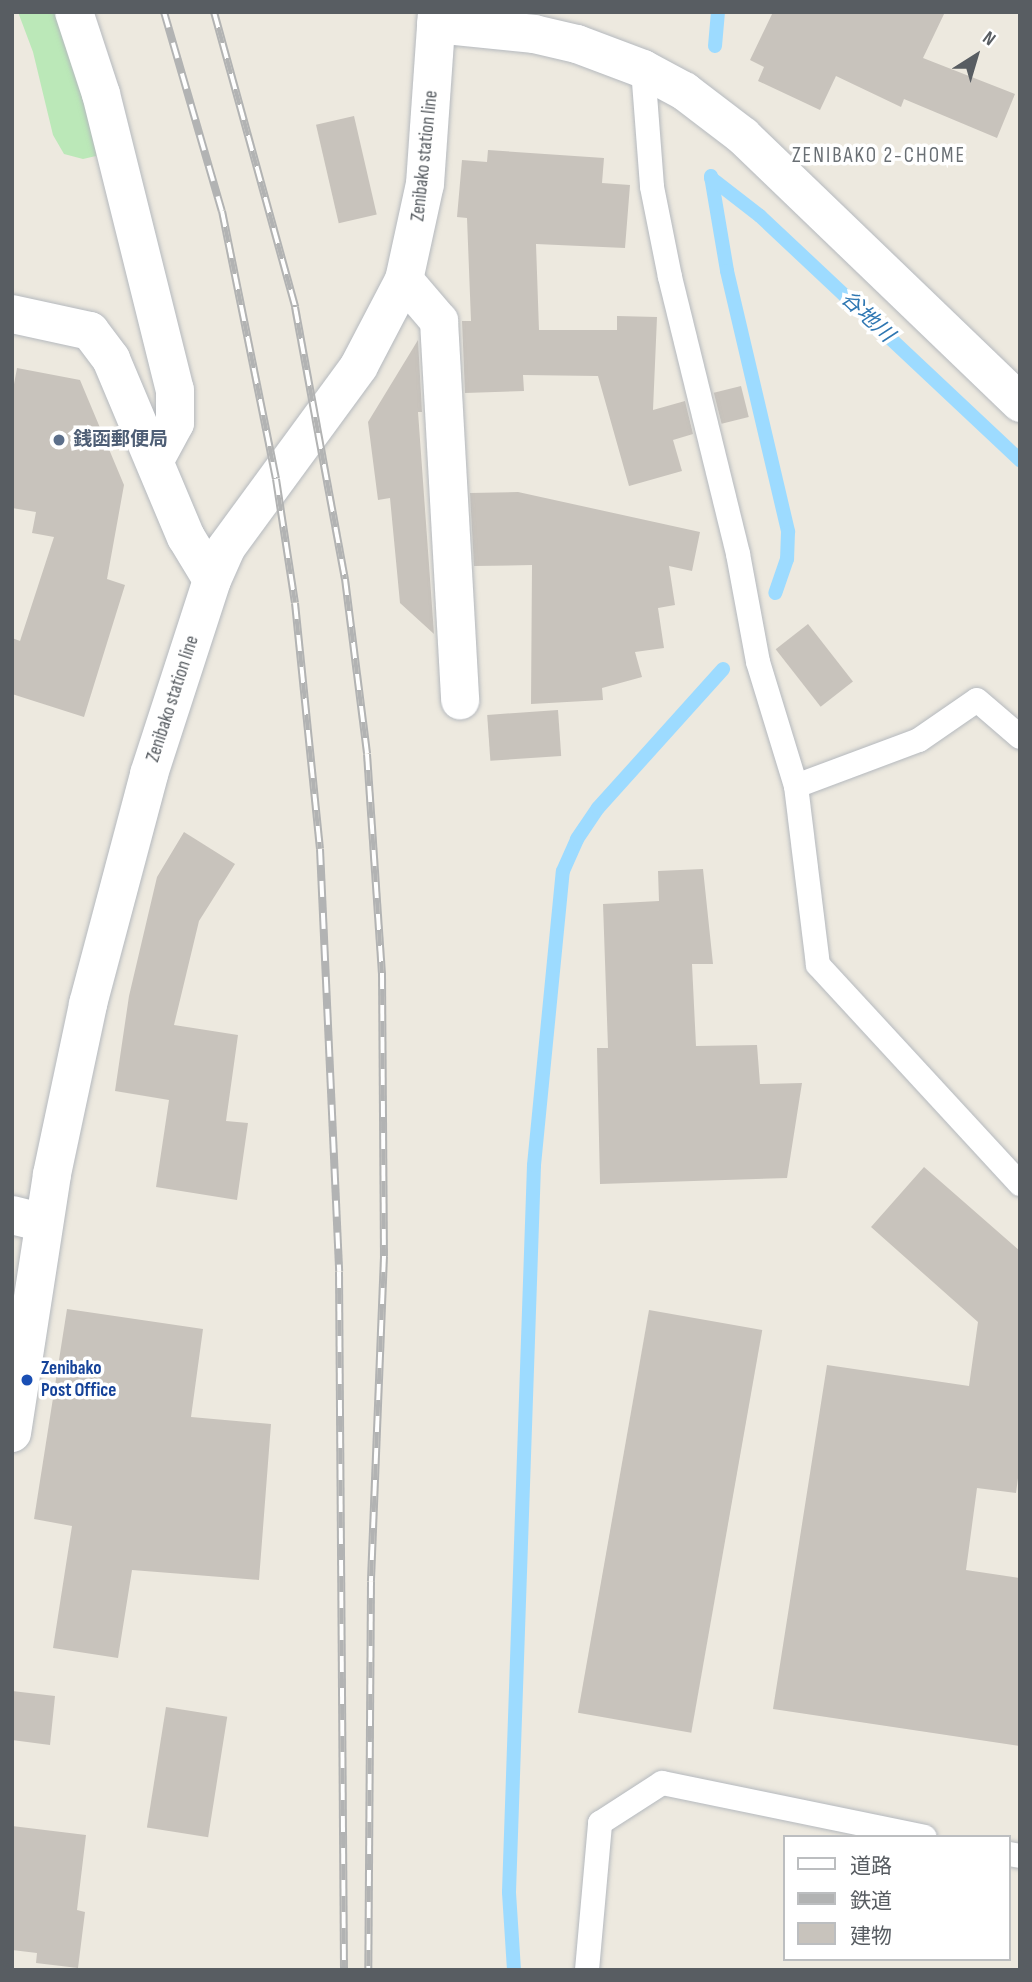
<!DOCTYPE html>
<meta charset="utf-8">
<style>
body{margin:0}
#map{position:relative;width:1032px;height:1982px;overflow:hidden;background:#ede9df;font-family:"Sofia Sans Condensed","Noto Sans JP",sans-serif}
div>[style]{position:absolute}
.green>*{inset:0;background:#bbe8b8}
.stream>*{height:14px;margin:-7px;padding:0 7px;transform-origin:7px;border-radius:7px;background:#9ddbff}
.building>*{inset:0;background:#c8c3bc;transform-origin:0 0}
.roads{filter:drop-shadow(0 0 2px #b5b9be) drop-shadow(0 0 2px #b5b9be)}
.service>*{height:24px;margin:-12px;padding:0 12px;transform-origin:12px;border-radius:12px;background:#fff}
.minor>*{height:38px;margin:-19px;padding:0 19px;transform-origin:19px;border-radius:19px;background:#fff}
.tertiary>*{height:38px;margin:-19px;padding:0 19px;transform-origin:19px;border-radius:19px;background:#fff}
.secondary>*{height:38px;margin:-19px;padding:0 19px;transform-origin:19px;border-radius:19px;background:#fff}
.rail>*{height:8px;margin-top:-4px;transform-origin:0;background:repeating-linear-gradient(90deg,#fff 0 16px,#b2b3b3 0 32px);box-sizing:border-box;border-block:2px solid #b2b3b3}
.dots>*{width:19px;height:19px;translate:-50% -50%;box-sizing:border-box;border:4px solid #fff;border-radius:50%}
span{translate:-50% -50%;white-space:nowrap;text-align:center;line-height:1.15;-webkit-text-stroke:7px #fff;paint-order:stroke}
.street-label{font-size:19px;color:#585d62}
.service-label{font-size:19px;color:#4e5e75;font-weight:700}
.left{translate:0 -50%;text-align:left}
.transit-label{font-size:19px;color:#164399;font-weight:700}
.neighbourhood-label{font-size:21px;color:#696f74;letter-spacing:2px}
.water-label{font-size:21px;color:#2f77b2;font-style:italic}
.frame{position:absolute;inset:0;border:14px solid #585d62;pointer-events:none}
.legend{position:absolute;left:783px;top:1835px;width:228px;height:126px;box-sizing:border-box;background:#fff;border:2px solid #bcbec0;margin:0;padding:9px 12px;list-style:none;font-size:21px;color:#585d62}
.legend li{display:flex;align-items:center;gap:14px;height:35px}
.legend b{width:35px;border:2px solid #bcbec0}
.north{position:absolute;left:941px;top:21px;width:70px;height:70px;-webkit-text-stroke:5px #fff;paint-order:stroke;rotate:37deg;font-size:19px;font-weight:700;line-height:28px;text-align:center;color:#585d62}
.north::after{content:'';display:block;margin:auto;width:24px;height:32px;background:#585d62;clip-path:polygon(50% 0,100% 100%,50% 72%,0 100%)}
</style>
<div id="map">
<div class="green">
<div style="clip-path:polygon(18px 12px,62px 12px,100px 142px,96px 156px,83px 159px,64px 154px,53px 135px,33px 52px)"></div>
</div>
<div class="stream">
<div style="left:715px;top:46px;width:34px;rotate:-85deg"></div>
<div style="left:711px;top:176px;width:96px;rotate:80.4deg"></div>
<div style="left:727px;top:271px;width:268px;rotate:76.8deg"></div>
<div style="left:788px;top:532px;width:27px;rotate:92deg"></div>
<div style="left:787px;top:559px;width:36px;rotate:109deg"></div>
<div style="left:711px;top:178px;width:62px;rotate:37.8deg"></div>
<div style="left:760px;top:216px;width:357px;rotate:43.2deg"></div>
<div style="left:514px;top:1970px;width:78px;rotate:-93.7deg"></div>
<div style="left:509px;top:1892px;width:727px;rotate:-88.03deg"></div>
<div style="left:534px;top:1165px;width:295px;rotate:-84.4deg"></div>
<div style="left:563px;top:871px;width:35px;rotate:-66deg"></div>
<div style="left:577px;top:839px;width:37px;rotate:-56deg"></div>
<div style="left:598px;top:808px;width:187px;rotate:-48deg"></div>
</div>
<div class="building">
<div style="clip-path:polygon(773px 12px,945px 12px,923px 58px,1015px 94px,997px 138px,904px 99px,901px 107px,836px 76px,820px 110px,758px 81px,764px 67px,750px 60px)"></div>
<div style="left:354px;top:116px;width:101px;height:39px;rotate:77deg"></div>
<div style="clip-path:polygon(488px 150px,604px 158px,602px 183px,630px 185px,625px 248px,536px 244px,539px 330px,617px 330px,617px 316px,657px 317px,653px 410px,685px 401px,693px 434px,673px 440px,682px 471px,629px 486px,598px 376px,523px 375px,524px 391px,465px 393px,462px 321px,471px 321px,467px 218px,457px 217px,462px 160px,487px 162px)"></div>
<div style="clip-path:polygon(418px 340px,422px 412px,418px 412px,434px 634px,400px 603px,390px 498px,378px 500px,368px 422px)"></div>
<div style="clip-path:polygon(17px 368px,80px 380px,124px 485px,107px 579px,125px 585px,84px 717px,12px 694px,12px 638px,20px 641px,54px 537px,32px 533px,36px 512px,12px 508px,12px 395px)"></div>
<div style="left:741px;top:386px;width:32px;height:28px;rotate:76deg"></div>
<div style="clip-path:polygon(518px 492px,700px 532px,692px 571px,669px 566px,675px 605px,658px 608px,664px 648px,635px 652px,642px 677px,602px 688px,603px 700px,531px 704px,532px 565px,474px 566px,470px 493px)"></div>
<div style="left:808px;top:624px;width:73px;height:41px;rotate:52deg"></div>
<div style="left:558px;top:710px;width:46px;height:71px;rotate:86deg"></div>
<div style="clip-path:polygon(184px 832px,235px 864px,199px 921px,174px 1025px,238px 1035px,226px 1121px,248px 1123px,237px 1200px,156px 1187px,169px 1100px,115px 1091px,129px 996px,157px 877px)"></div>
<div style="clip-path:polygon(703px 869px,713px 964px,692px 964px,696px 1046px,757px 1045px,760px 1084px,802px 1083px,787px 1178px,600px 1184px,597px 1048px,608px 1048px,603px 904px,659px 901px,658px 871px)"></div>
<div style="clip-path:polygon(924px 1167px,1020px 1251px,1020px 1463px,1016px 1493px,977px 1488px,966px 1570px,1020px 1578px,1020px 1746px,773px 1709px,827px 1365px,969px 1386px,978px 1322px,871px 1227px)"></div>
<div style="clip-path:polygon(67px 1309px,203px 1329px,191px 1417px,271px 1424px,259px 1580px,132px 1570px,118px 1658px,53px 1648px,72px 1526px,34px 1519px)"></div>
<div style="left:649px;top:1310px;width:115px;height:409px;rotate:10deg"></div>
<div style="clip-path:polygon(12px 1691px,55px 1696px,50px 1745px,12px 1740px)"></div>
<div style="left:166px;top:1707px;width:62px;height:122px;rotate:9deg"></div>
<div style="clip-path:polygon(12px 1826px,86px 1835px,77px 1910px,85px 1912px,78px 1968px,36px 1963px,37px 1953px,12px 1950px)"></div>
</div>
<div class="roads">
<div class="service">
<div style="left:643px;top:69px;width:118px;rotate:85.6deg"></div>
<div style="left:652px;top:187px;width:92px;rotate:78.7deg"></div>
<div style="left:670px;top:277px;width:285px;rotate:76.2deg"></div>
<div style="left:738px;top:554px;width:110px;rotate:79.5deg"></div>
<div style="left:758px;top:662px;width:130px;rotate:73deg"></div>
<div style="left:796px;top:786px;width:180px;rotate:83deg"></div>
<div style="left:818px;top:965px;width:298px;rotate:47.3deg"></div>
<div style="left:796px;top:786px;width:131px;rotate:-20.5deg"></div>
<div style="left:919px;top:740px;width:70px;rotate:-34.6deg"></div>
<div style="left:977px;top:700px;width:57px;rotate:40.7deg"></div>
<div style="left:1009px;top:1854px;width:11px;rotate:10deg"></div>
<div style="left:587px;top:1970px;width:148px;rotate:-84.9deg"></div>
<div style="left:600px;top:1823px;width:74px;rotate:-32.8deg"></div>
<div style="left:662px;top:1783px;width:268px;rotate:11.6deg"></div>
</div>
<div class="minor">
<div style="left:74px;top:12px;width:86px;rotate:71.8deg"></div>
<div style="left:101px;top:94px;width:305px;rotate:76deg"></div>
<div style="left:175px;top:390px;width:33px;rotate:90deg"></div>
<div style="left:175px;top:423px;width:42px;rotate:118.4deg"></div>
<div style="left:404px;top:280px;width:54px;rotate:49.5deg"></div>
<div style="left:439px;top:321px;width:380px;rotate:86.8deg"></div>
<div style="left:12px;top:314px;width:80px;rotate:12.3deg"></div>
<div style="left:90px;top:331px;width:35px;rotate:53deg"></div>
<div style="left:111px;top:359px;width:193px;rotate:67.2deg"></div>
<div style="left:186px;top:537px;width:50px;rotate:58.8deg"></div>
<div style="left:12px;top:1215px;width:33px;rotate:14deg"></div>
</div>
<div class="tertiary">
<div style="left:436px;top:24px;width:99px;rotate:5.8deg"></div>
<div style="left:534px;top:34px;width:44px;rotate:13.1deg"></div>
<div style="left:577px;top:44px;width:71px;rotate:20.7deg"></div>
<div style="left:643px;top:69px;width:47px;rotate:28.2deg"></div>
<div style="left:684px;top:91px;width:74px;rotate:37.3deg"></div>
<div style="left:743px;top:136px;width:385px;rotate:43.9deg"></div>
</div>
<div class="secondary">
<div style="left:12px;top:1433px;width:262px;rotate:-81.2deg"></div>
<div style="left:52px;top:1174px;width:174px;rotate:-78deg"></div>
<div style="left:88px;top:1004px;width:238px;rotate:-75.1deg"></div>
<div style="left:149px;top:774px;width:204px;rotate:-72deg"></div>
<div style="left:212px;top:580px;width:35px;rotate:-66deg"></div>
<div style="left:226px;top:548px;width:225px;rotate:-53.8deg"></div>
<div style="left:359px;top:366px;width:97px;rotate:-62.4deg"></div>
<div style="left:404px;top:280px;width:98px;rotate:-77.7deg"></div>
<div style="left:425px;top:184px;width:172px;rotate:-86deg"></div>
</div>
</div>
<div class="rail">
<div style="left:164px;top:12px;width:207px;rotate:73.8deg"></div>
<div style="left:222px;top:211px;width:273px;rotate:78.6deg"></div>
<div style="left:276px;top:479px;width:125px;rotate:81.3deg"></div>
<div style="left:295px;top:603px;width:247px;rotate:84.2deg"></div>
<div style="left:320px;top:849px;width:423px;rotate:87.4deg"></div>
<div style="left:339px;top:1272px;width:698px;rotate:89.59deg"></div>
<div style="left:214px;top:12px;width:306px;rotate:74.6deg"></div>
<div style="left:295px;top:307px;width:277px;rotate:79.6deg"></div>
<div style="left:345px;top:579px;width:176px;rotate:82.8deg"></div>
<div style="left:367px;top:754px;width:220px;rotate:86.1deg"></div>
<div style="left:382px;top:973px;width:283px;rotate:89.6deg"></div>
<div style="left:384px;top:1256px;width:326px;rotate:92.3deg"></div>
<div style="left:371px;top:1582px;width:388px;rotate:90.4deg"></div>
</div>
<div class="dots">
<div style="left:59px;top:440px;background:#5c6f8a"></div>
<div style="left:27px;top:1380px;background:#1a4fb4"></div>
</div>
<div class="street-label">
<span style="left:425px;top:156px;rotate:-84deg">Zenibako station line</span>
<span style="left:173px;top:699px;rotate:-72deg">Zenibako station line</span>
</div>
<div class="service-label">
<span class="left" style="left:73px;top:440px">銭函郵便局</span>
</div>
<div class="transit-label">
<span class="left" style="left:41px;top:1380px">Zenibako<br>Post Office</span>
</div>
<div class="neighbourhood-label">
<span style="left:879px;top:156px">ZENIBAKO 2-CHOME</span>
</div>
<div class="water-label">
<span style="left:867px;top:317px;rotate:43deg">谷地川</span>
</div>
<div class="frame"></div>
<ul class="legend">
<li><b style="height:9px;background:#fff"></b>道路</li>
<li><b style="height:9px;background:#b2b3b3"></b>鉄道</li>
<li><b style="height:19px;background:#c8c3bc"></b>建物</li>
</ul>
<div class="north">N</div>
</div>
